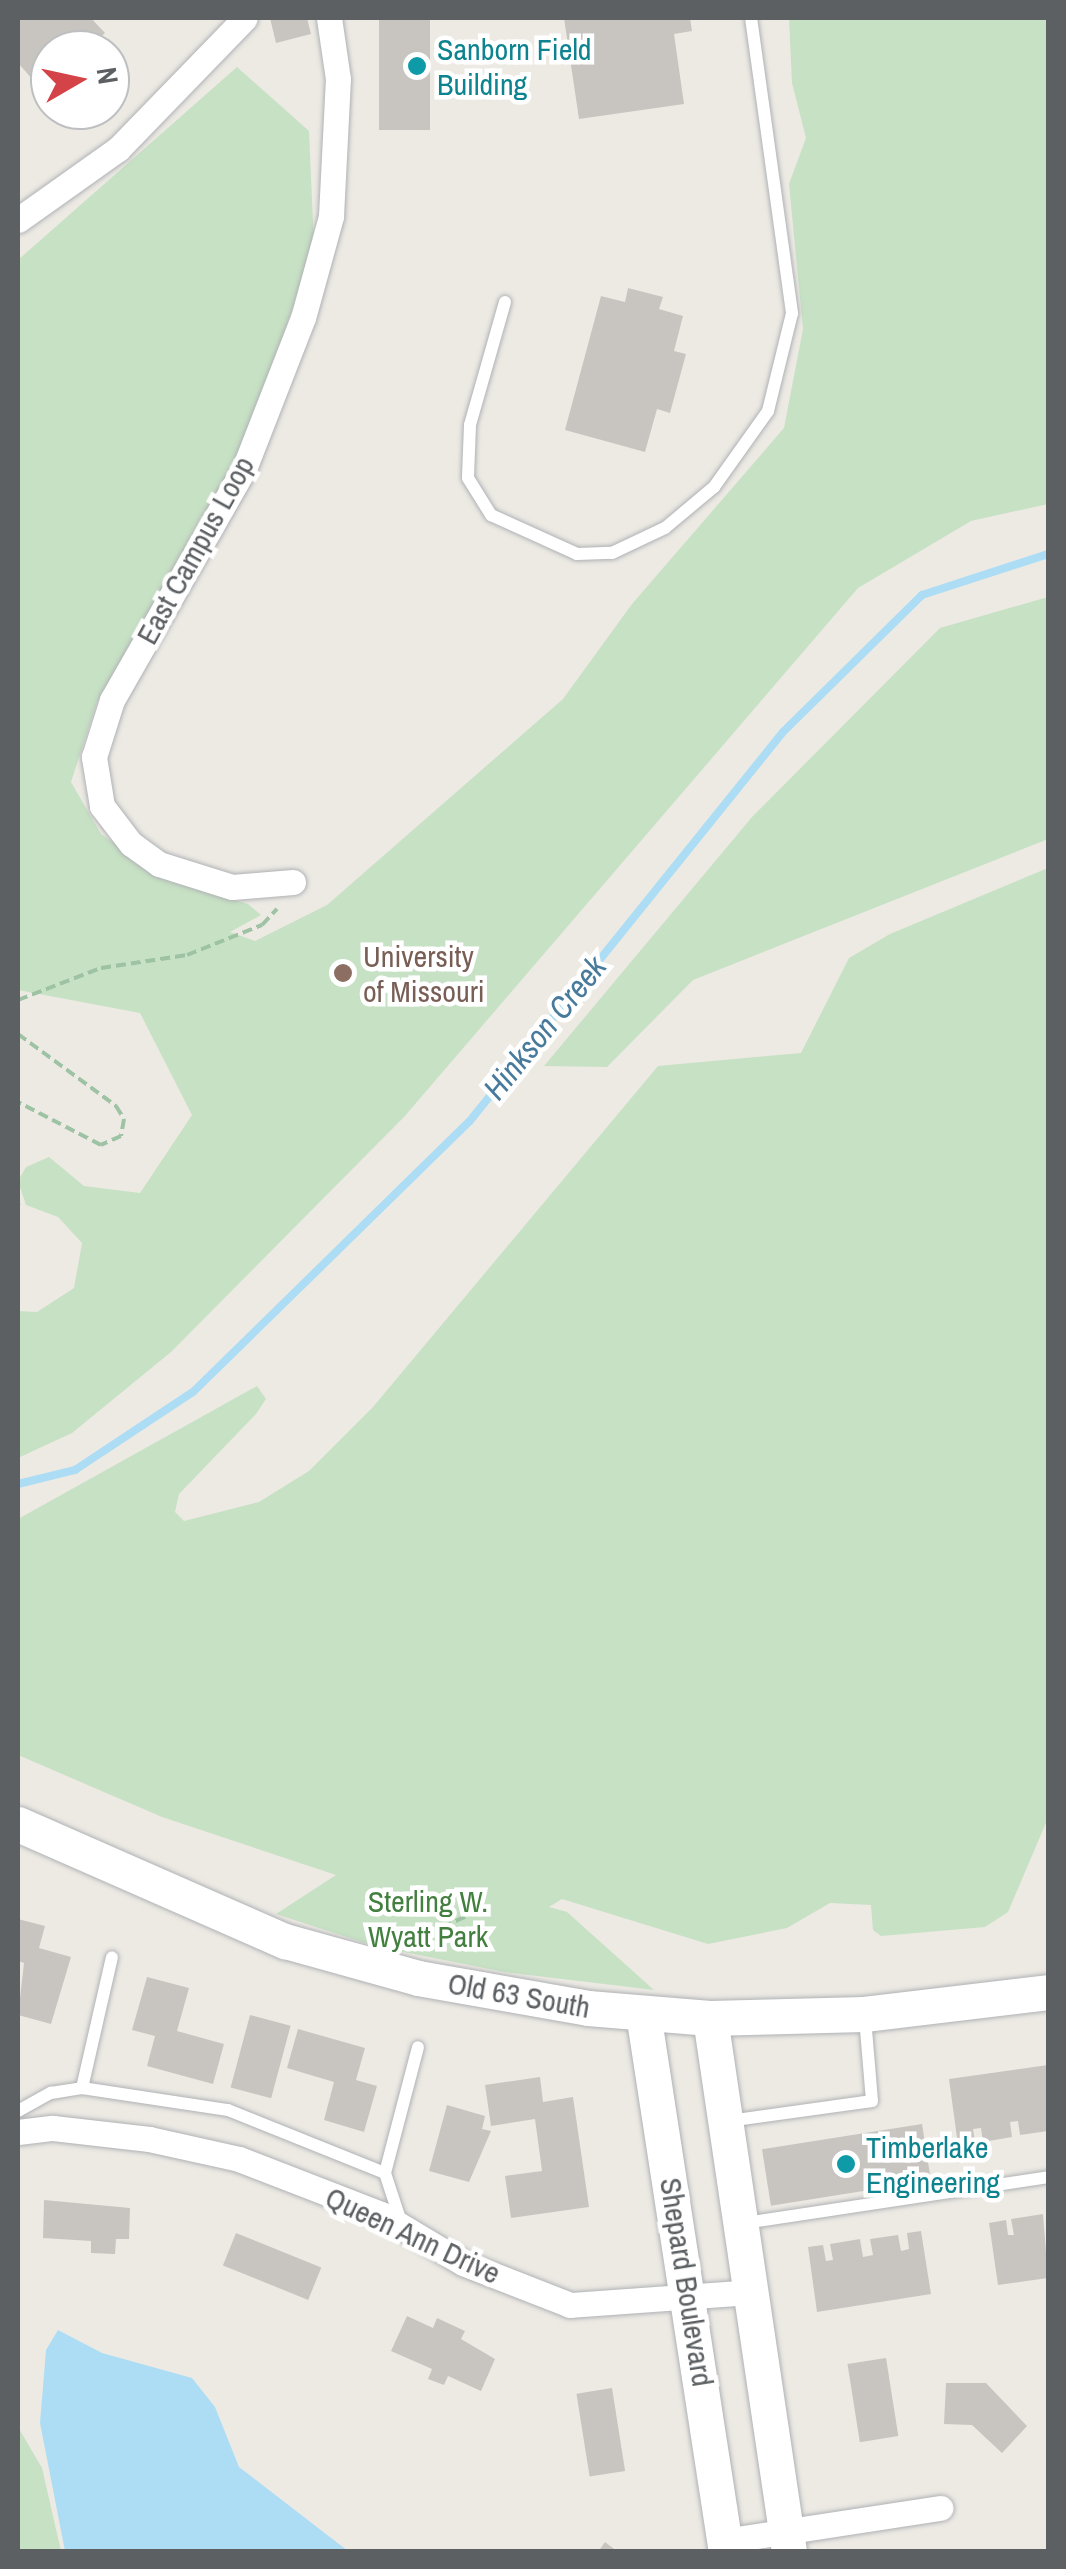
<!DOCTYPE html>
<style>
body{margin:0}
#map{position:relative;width:1066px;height:2569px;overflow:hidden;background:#edeae4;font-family:"Archivo Narrow",sans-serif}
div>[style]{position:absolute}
.green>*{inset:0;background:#c7e1c4}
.water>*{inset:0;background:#acddf5}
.stream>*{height:8px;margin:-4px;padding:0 4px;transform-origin:4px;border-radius:4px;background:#acddf5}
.building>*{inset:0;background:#c8c5c1;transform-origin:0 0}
.path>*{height:4px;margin-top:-2px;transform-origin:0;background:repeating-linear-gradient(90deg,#9dc2a4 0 10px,transparent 0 15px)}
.roads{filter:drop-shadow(0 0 2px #afb2b5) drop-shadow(0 0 2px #afb2b5)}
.lane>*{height:12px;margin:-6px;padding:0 6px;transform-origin:6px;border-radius:6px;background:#fff}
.street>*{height:25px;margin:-12.5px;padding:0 12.5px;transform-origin:12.5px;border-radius:12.5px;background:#fff}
.secondary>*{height:35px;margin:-17.5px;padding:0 17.5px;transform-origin:17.5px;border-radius:17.5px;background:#fff}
.dots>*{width:28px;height:28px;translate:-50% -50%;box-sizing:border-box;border:5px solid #fff;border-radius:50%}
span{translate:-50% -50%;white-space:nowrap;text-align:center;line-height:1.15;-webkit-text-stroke:9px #fff;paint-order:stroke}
.culture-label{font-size:30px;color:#0d838f}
.left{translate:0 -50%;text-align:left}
.street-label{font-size:30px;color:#5c6063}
.education-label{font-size:30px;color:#785e54}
.park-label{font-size:30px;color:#437f3f}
.water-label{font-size:32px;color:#487a9c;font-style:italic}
.frame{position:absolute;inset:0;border:20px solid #5c6063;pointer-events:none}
.north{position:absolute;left:30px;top:30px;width:100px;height:100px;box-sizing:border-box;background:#fff;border:2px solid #bebfc1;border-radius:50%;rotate:81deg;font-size:28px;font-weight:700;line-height:40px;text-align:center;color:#5c6063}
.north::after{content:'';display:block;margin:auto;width:35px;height:45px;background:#d44347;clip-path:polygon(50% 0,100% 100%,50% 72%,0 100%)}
</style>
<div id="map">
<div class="green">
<div style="clip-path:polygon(789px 18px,1048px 18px,1048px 504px,971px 521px,858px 588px,404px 1117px,171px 1352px,72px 1433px,18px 1458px,18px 1311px,37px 1312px,74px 1288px,82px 1243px,58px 1217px,26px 1205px,18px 1181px,26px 1167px,49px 1157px,84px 1186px,140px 1193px,192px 1115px,140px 1013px,18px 990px,18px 260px,237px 67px,309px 131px,314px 246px,239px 465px,97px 702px,71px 782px,101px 834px,171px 882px,248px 904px,261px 915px,230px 932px,255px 941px,327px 905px,563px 699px,632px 604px,784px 428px,803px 329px,789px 184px,806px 138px,792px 83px)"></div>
<div style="clip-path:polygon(1048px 597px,1048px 839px,693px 980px,607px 1067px,544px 1066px,752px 817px,940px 628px)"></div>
<div style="clip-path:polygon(1048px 868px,1048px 1818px,1008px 1912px,985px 1927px,881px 1936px,873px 1930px,871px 1905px,830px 1903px,787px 1928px,708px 1944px,562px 1899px,549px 1907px,567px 1912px,654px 1990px,504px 1972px,374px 1946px,276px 1914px,336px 1875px,162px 1817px,18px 1755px,18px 1519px,257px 1386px,266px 1399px,256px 1414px,179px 1494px,175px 1512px,184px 1521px,259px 1502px,309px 1471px,373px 1407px,658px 1066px,801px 1053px,849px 958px,890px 934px)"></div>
<div style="clip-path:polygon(18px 2427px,42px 2468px,61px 2551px,18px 2551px)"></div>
</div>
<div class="water">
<div style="clip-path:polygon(58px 2330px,102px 2353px,192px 2378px,215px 2407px,239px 2467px,348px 2551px,65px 2551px,40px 2423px,46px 2350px)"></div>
</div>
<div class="stream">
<div style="left:18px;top:1484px;width:59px;rotate:-13.8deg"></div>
<div style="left:75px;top:1470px;width:141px;rotate:-33.5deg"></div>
<div style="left:193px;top:1392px;width:386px;rotate:-44.4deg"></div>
<div style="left:469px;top:1122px;width:501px;rotate:-51.16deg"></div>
<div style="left:783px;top:732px;width:195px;rotate:-44.6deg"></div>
<div style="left:922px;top:595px;width:133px;rotate:-18deg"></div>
</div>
<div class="building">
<div style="clip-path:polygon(18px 18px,91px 18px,105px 33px,87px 50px,50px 50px,50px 83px,42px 90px,18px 63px)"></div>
<div style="clip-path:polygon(270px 18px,307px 18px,311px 34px,276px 43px)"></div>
<div style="left:379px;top:18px;width:51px;height:112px"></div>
<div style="clip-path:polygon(564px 18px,690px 18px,692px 31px,674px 34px,684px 104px,579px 119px)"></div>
<div style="clip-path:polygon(628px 288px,663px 297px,659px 309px,683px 316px,674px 351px,686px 354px,670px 413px,657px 409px,645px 452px,565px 430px,601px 296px,625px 302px)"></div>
<div style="clip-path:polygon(18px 1919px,45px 1926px,39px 1948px,71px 1957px,51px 2024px,18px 2015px,24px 1963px,18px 1961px)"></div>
<div style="clip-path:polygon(147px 1977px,189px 1988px,177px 2031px,224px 2044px,213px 2084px,147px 2066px,155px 2036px,132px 2030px)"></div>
<div style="left:250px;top:2015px;width:42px;height:75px;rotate:15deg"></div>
<div style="clip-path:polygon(298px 2029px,365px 2048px,356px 2080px,377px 2086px,364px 2132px,324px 2120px,334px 2082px,287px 2068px)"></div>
<div style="clip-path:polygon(1048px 2065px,1048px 2131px,1020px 2135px,1018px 2121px,1010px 2122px,1012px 2137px,983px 2142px,981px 2128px,973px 2129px,975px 2142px,958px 2145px,949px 2079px)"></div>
<div style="clip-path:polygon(540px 2077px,543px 2102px,573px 2097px,589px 2207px,511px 2218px,505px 2176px,542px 2171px,535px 2119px,491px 2126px,485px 2085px)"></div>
<div style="clip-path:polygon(447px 2105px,485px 2116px,482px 2129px,491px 2131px,469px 2182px,429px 2171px)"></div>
<div style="left:922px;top:2124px;width:57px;height:162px;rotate:81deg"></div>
<div style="clip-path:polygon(44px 2200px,130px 2208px,129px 2239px,116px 2239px,115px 2254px,91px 2253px,91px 2241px,43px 2238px)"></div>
<div style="clip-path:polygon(1043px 2214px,1048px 2278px,998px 2285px,989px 2223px,1006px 2220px,1008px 2235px,1014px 2235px,1011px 2219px)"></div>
<div style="clip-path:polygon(921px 2231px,931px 2294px,817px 2312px,808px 2247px,823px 2245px,826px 2261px,833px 2260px,830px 2244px,860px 2239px,863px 2257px,873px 2255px,870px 2239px,898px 2235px,901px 2251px,909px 2249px,907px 2233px)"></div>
<div style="left:236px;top:2233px;width:92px;height:35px;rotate:22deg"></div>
<div style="clip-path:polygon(407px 2316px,433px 2328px,437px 2318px,465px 2331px,461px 2339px,495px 2359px,481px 2391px,448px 2376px,444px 2385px,428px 2379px,432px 2369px,391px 2351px)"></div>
<div style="left:886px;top:2358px;width:79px;height:39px;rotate:81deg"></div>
<div style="clip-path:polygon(946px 2383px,986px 2383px,1027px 2426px,1002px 2453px,972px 2425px,944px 2424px)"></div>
<div style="left:612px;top:2388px;width:84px;height:36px;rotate:81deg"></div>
<div style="clip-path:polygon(605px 2542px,618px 2552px,598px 2552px)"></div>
</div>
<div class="path">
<div style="left:18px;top:1000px;width:89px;rotate:-21.1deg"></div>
<div style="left:101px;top:968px;width:87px;rotate:-8.6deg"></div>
<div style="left:187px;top:955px;width:81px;rotate:-21.8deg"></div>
<div style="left:262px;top:925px;width:22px;rotate:-47deg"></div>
<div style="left:18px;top:1034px;width:122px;rotate:36.3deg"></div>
<div style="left:116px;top:1106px;width:15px;rotate:58deg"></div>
<div style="left:124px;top:1119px;width:17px;rotate:100deg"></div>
<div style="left:121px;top:1136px;width:22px;rotate:156deg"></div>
<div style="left:101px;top:1145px;width:93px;rotate:-152.6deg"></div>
<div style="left:18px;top:1204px;width:2px;rotate:63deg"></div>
<div style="left:442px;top:1927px;width:36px;rotate:-24deg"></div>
</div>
<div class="roads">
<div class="lane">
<div style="left:505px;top:302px;width:128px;rotate:105.9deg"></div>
<div style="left:470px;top:425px;width:53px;rotate:92.2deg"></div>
<div style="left:468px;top:478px;width:44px;rotate:58.1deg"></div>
<div style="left:491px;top:515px;width:94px;rotate:24.4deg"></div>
<div style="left:577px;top:554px;width:35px;rotate:-2deg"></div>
<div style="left:612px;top:553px;width:59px;rotate:-25.3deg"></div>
<div style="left:665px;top:528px;width:64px;rotate:-39.9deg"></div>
<div style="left:714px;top:487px;width:93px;rotate:-54.6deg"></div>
<div style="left:768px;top:411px;width:101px;rotate:-76.2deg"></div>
<div style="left:792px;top:313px;width:298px;rotate:-97.9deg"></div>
<div style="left:82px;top:2088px;width:134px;rotate:-77.1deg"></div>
<div style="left:18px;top:2111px;width:38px;rotate:-29deg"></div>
<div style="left:51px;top:2093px;width:31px;rotate:-9deg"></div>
<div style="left:82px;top:2088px;width:148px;rotate:8.6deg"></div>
<div style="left:228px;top:2110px;width:169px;rotate:21.9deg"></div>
<div style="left:385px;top:2173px;width:55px;rotate:71.9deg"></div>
<div style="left:728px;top:2121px;width:145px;rotate:-7.9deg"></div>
<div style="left:872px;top:2101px;width:84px;rotate:-94.8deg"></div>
<div style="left:385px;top:2173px;width:130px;rotate:-75.3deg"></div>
<div style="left:745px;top:2223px;width:306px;rotate:-8.6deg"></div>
</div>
<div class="street">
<div style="left:18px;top:220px;width:123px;rotate:-35.4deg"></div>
<div style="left:118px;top:149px;width:182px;rotate:-45.9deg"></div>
<div style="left:293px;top:882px;width:61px;rotate:175.3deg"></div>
<div style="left:232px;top:887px;width:77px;rotate:-162.5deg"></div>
<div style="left:159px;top:864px;width:34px;rotate:-144deg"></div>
<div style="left:131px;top:844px;width:48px;rotate:-127.3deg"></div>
<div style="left:102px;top:806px;width:50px;rotate:-99.3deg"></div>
<div style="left:94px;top:757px;width:60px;rotate:-72.5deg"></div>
<div style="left:112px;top:700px;width:266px;rotate:-60.3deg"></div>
<div style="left:244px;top:469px;width:162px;rotate:-68.7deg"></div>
<div style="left:303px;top:318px;width:106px;rotate:-74.6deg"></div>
<div style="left:331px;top:216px;width:137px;rotate:-87.1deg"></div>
<div style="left:338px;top:79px;width:62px;rotate:-98.4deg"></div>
<div style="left:18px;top:2132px;width:35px;rotate:-7deg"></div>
<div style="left:53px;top:2128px;width:97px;rotate:6.5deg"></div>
<div style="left:149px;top:2139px;width:92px;rotate:12.5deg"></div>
<div style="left:239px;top:2159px;width:152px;rotate:21.2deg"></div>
<div style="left:381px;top:2214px;width:96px;rotate:30.9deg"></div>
<div style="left:463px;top:2263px;width:115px;rotate:21.4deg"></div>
<div style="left:570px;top:2305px;width:182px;rotate:-4.1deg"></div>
<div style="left:724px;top:2541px;width:219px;rotate:-8.7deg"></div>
</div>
<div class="secondary">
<div style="left:18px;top:1824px;width:292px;rotate:23.7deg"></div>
<div style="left:285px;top:1941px;width:138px;rotate:15.5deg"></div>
<div style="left:418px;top:1978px;width:173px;rotate:10deg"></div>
<div style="left:588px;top:2008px;width:122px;rotate:4.7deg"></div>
<div style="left:710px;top:2018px;width:154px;rotate:-1.5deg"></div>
<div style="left:864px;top:2014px;width:185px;rotate:-6.8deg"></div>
<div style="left:643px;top:2013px;width:545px;rotate:81.25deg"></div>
<div style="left:710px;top:2018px;width:540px;rotate:81.58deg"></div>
</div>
</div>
<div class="dots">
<div style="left:417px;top:66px;background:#0f9aa8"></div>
<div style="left:343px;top:973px;background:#8d6e63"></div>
<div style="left:846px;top:2164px;background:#0f9aa8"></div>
</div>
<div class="culture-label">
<span class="left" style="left:437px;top:66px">Sanborn Field<br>Building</span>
<span class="left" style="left:866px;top:2164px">Timberlake<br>Engineering</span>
</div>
<div class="street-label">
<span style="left:195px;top:550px;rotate:-61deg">East Campus Loop</span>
<span style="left:519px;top:1995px;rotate:10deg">Old 63 South</span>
<span style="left:413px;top:2235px;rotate:25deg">Queen Ann Drive</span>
<span style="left:687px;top:2282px;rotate:81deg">Shepard Boulevard</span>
</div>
<div class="education-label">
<span class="left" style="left:363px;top:973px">University<br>of Missouri</span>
</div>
<div class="park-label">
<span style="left:428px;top:1918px">Sterling W.<br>Wyatt Park</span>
</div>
<div class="water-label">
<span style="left:545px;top:1028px;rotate:-51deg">Hinkson Creek</span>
</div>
<div class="frame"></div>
<div class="north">N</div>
</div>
